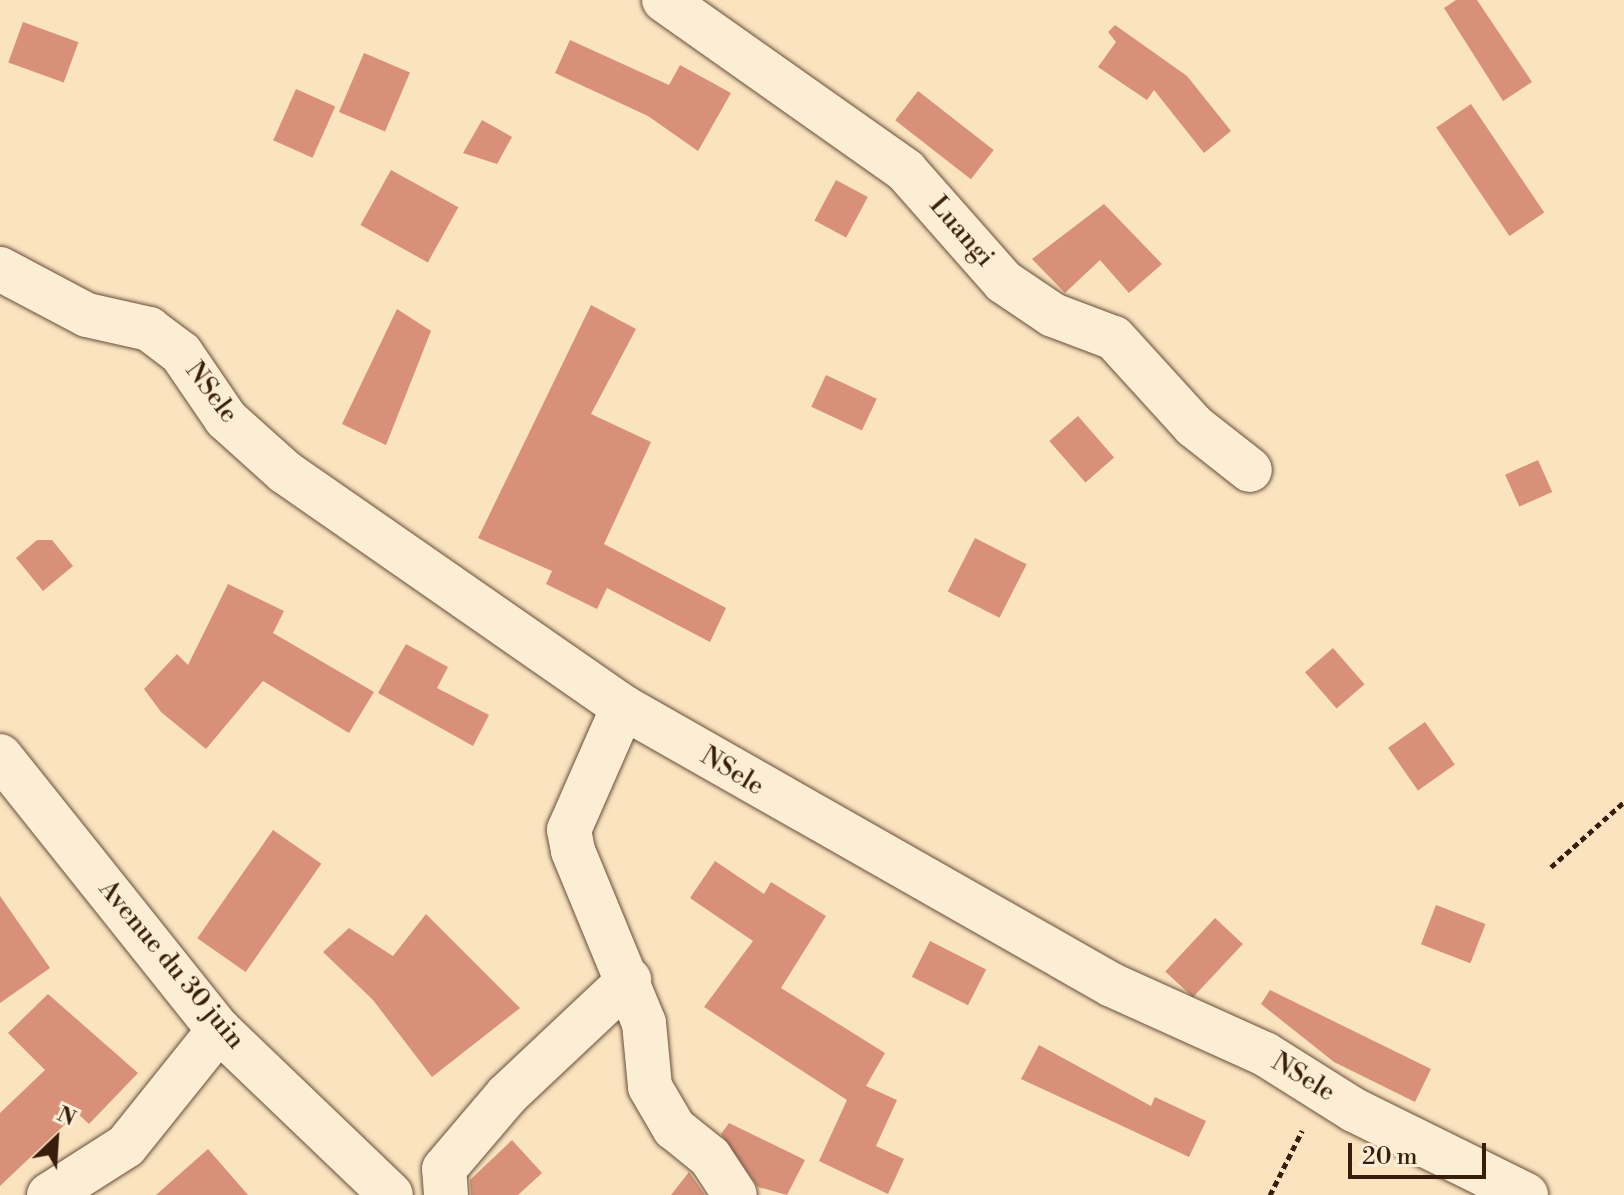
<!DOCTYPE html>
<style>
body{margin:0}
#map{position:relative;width:1624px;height:1195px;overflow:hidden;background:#fae3bf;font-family:"Libre Bodoni",serif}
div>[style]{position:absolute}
.building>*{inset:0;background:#d89178;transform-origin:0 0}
.path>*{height:5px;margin-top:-2.5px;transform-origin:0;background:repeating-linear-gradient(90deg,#381d0d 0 6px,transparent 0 10px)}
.roads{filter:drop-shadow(0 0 2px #684e3a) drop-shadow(0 0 2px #684e3a)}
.minor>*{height:44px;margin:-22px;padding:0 22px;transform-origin:22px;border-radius:22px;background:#fcedd5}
span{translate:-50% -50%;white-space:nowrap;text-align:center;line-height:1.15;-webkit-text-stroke:6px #fcedd5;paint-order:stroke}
.street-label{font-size:26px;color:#381d0d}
.north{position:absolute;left:16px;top:1099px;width:80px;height:80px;-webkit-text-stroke:6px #fcedd5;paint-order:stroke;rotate:25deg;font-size:22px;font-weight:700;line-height:32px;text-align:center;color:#381d0d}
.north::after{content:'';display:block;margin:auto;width:28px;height:36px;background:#381d0d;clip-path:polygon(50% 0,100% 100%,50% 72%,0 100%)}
.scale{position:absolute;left:1348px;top:1143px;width:138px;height:36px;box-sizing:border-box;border:4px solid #381d0d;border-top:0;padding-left:10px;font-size:24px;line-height:28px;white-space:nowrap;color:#381d0d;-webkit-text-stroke:6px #fcedd5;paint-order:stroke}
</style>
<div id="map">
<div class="building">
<div style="clip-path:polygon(1456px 0,1477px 0,1532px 82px,1503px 101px,1444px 8px)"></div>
<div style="left:23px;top:22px;width:59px;height:43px;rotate:20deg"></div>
<div style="clip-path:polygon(1115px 25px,1187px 76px,1231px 131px,1204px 153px,1154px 90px,1147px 100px,1098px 67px,1116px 42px,1108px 32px)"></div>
<div style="clip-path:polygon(570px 40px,669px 85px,680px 65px,731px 93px,698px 151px,648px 116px,555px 73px)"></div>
<div style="left:364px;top:53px;width:50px;height:64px;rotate:23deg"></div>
<div style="left:296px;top:89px;width:43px;height:56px;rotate:24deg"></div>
<div style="left:918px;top:91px;width:96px;height:37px;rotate:38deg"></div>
<div style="left:1471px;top:104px;width:131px;height:42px;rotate:56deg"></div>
<div style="clip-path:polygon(482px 120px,512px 137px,497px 164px,463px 153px)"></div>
<div style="left:391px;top:170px;width:77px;height:63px;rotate:29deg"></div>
<div style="left:836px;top:180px;width:36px;height:46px;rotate:28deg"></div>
<div style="clip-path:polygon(1104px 204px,1162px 264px,1129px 293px,1100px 260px,1065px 293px,1032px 259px)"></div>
<div style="clip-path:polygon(591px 305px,636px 329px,591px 414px,651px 442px,604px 544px,726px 608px,710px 642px,607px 588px,597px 609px,546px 584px,552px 571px,478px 538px)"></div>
<div style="clip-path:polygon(397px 309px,431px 331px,386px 445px,342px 424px)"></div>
<div style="left:826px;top:375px;width:56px;height:35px;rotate:25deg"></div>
<div style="left:1078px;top:416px;width:55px;height:38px;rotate:49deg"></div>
<div style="left:1538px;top:460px;width:35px;height:36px;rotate:66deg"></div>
<div style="left:975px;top:538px;width:58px;height:60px;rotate:27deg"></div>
<div style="clip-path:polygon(37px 540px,52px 540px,73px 566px,43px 591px,16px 558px)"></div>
<div style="clip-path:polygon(228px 584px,284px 611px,273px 633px,374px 692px,349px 733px,263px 681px,206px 749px,161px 712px,144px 689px,177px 654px,188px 665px)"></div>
<div style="clip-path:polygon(406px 644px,448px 667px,437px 688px,489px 715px,473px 746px,378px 693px)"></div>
<div style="left:1333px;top:648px;width:48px;height:37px;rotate:49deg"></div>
<div style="left:1425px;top:722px;width:52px;height:45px;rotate:55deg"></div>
<div style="left:273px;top:830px;width:59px;height:132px;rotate:35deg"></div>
<div style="clip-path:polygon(715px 861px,764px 894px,771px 882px,826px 916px,781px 988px,885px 1053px,866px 1086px,897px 1100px,876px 1146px,904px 1159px,888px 1194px,819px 1161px,847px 1100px,704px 1007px,753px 941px,690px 898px)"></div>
<div style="clip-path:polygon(0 896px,50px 968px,0 1003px)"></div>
<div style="left:1436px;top:905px;width:53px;height:42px;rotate:21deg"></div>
<div style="clip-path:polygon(426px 914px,520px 1008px,432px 1077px,373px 1000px,323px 952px,349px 928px,393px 956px)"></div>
<div style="left:1215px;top:918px;width:38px;height:73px;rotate:43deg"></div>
<div style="left:930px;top:941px;width:63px;height:40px;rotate:27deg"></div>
<div style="clip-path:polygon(1270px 990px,1431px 1069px,1415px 1102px,1334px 1062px,1261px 1004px)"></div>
<div style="clip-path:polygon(48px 994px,138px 1073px,89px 1124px,77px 1113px,0 1186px,0 1113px,45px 1070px,8px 1033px)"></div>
<div style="clip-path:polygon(1039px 1045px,1151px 1106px,1155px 1097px,1206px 1121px,1189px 1157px,1021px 1079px)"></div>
<div style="clip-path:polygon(729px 1123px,805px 1160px,787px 1195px,758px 1187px,721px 1134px)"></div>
<div style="clip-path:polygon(512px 1140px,542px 1173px,518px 1195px,471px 1195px,470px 1180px)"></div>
<div style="clip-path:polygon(208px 1149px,248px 1195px,156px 1195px)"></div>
<div style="clip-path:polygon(689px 1172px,705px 1195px,671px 1195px)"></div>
</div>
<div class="path">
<div style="left:1551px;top:867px;width:98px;rotate:-41.7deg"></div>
<div style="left:1270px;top:1195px;width:72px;rotate:-63.4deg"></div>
</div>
<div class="roads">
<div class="minor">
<div style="left:664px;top:0;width:296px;rotate:35.2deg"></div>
<div style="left:906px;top:171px;width:148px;rotate:48.6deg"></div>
<div style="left:1004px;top:282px;width:59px;rotate:34deg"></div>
<div style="left:1053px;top:315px;width:65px;rotate:20.7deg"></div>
<div style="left:1114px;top:338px;width:119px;rotate:47.7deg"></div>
<div style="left:1194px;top:426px;width:71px;rotate:38.2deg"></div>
<div style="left:0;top:269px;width:98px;rotate:27.9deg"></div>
<div style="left:87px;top:315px;width:64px;rotate:12.7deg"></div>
<div style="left:149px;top:329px;width:40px;rotate:37deg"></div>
<div style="left:181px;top:353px;width:80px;rotate:55.7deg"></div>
<div style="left:226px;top:419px;width:79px;rotate:41.9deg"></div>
<div style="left:285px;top:472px;width:412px;rotate:34.8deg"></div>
<div style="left:623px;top:707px;width:562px;rotate:29.62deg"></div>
<div style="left:1112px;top:985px;width:168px;rotate:24.3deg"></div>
<div style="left:1265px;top:1054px;width:105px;rotate:32.2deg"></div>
<div style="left:1354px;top:1110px;width:192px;rotate:26.3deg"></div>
<div style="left:623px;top:707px;width:134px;rotate:113.7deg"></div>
<div style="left:569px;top:830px;width:21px;rotate:79deg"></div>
<div style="left:573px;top:851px;width:186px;rotate:67.6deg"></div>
<div style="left:644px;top:1023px;width:64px;rotate:84.6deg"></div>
<div style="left:650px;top:1087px;width:48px;rotate:59.7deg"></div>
<div style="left:674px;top:1128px;width:46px;rotate:38.9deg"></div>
<div style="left:710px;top:1157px;width:45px;rotate:56.7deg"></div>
<div style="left:0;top:756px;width:351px;rotate:51.4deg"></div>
<div style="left:219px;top:1030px;width:238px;rotate:43.8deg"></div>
<div style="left:49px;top:1195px;width:91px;rotate:-32.5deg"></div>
<div style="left:126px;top:1146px;width:149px;rotate:-51.3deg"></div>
<div style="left:446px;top:1195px;width:26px;rotate:-94deg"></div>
<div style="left:444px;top:1169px;width:97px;rotate:-49.6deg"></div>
<div style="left:507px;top:1095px;width:168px;rotate:-43.3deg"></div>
</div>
</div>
<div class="street-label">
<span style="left:961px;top:232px;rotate:49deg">Luangi</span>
<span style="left:211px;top:393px;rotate:53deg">NSele</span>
<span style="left:732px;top:772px;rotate:31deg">NSele</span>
<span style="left:171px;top:965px;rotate:50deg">Avenue du 30 juin</span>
<span style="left:1303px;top:1078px;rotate:31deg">NSele</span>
</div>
<div class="north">N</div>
<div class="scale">20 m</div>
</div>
